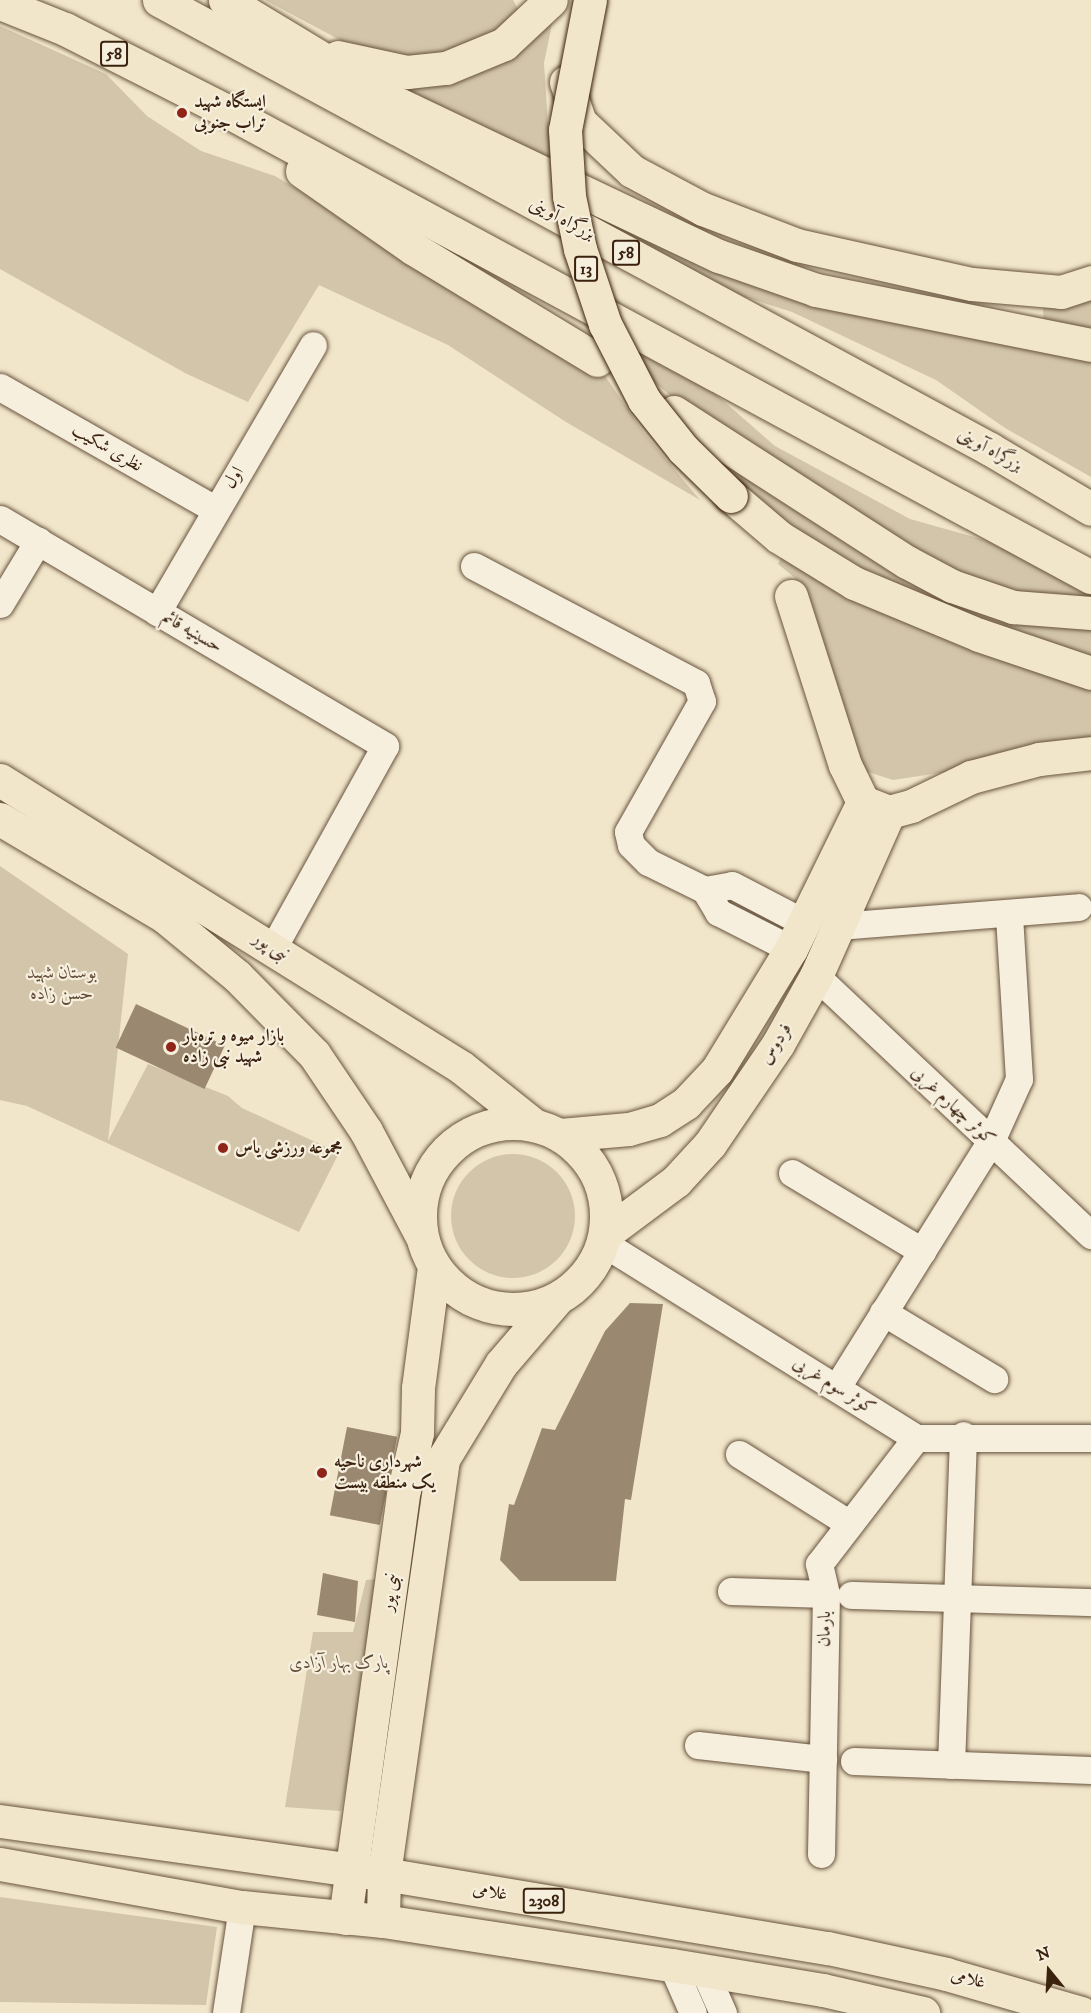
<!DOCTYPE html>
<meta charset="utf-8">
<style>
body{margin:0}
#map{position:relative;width:1091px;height:2013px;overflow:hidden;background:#f1e6ca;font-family:"IM FELL DW Pica",Amiri,serif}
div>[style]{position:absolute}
.green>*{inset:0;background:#d2c5aa}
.round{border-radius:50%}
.building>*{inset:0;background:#9a8870;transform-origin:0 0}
.roads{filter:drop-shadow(0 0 2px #68533e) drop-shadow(0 0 2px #68533e)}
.minor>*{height:27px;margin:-13.5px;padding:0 13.5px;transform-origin:13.5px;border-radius:13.5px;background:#f6efdd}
.major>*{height:33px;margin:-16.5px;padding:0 16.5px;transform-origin:16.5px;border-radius:16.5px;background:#f1e6ca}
.major>.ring{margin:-16.5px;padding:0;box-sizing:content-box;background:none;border:33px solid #f1e6ca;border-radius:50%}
.highway>*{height:33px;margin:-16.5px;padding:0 16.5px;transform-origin:16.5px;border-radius:16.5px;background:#f1e6ca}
.bridges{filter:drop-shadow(0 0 2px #3b220f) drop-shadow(0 0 2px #3b220f)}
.highway-bridge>*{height:33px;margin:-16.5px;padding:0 16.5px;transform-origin:16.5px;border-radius:16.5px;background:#f1e6ca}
.dots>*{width:16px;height:16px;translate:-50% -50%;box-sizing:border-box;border:3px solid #f6efdd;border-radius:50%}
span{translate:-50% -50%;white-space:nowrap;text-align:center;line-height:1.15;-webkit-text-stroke:4.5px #f6efdd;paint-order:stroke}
.shield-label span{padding:2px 4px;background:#f6efdd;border:2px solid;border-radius:4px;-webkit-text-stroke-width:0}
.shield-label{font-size:16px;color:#3b220f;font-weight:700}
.poi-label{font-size:18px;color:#3b220f;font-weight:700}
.left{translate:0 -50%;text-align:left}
.street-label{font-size:18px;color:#3b220f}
.park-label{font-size:18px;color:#614b36;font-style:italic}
.north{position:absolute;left:1019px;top:1941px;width:60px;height:60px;-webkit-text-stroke:4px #f6efdd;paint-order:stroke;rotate:342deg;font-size:16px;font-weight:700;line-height:24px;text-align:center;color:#3b220f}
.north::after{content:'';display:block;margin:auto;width:21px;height:27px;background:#3b220f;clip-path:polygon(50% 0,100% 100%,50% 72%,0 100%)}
</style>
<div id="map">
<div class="green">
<div style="clip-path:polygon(265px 0,513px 0,523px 18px,447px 60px,368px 55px)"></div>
<div style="clip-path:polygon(556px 4px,544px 63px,551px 171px,367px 72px,409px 80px)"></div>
<div style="clip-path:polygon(0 26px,106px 74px,147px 116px,201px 151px,275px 176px,564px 348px,605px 376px,644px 433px,700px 500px,566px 422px,448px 345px,319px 285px,248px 402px,185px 373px,0 269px)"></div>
<div style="clip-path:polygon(591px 205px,665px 241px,1091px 352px,1091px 477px,1005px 428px,936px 380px,792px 312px,729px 292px,593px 220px)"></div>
<div style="clip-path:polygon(1091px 300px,1091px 337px,1044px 327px,1043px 305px)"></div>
<div style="clip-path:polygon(630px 339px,711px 390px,775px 446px,910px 519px,999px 544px,1091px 592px,1091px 604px,978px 589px,709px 427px,655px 383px)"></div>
<div style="clip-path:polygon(698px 446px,817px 517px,1091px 623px,1091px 660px,883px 584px,787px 527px)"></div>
<div style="clip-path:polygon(782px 556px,1091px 686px,1091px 750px,893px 780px,859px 769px,795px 578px,778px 564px)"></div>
<div style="clip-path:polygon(0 866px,128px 954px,108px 1141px,148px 1064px,228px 1096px,242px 1108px,339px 1153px,299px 1232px,27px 1106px,0 1100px)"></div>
<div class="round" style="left:451px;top:1154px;width:124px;height:124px"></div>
<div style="clip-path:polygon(387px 1578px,341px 1811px,285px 1807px,313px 1632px,353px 1632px,366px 1580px)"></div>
<div style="clip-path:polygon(0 1897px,217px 1927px,206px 2005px,0 2002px)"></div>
</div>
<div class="building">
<div style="left:136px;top:1004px;width:98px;height:48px;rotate:25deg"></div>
<div style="clip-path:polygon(630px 1303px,663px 1304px,631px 1500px,625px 1499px,616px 1581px,520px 1581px,500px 1560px,509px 1504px,514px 1505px,542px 1428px,555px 1430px,605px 1331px)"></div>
<div style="left:347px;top:1427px;width:51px;height:90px;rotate:11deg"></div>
<div style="clip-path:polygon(323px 1573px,358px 1581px,355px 1622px,317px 1615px)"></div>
</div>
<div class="roads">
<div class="minor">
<div style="left:0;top:387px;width:247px;rotate:29.6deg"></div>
<div style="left:0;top:519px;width:447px;rotate:30.5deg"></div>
<div style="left:385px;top:746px;width:231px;rotate:119deg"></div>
<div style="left:474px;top:566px;width:251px;rotate:27.8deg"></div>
<div style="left:696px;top:683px;width:19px;rotate:72deg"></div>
<div style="left:702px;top:701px;width:150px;rotate:119.5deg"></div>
<div style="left:628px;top:832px;width:13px;rotate:77deg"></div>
<div style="left:631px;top:845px;width:24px;rotate:45deg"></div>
<div style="left:648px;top:862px;width:64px;rotate:26.2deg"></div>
<div style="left:705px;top:890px;width:26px;rotate:59deg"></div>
<div style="left:718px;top:912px;width:82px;rotate:26.9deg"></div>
<div style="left:0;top:604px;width:74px;rotate:-58.9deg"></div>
<div style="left:157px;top:612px;width:309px;rotate:-59.7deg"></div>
<div style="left:705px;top:890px;width:27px;rotate:-10deg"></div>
<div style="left:732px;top:885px;width:80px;rotate:27.5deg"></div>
<div style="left:838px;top:926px;width:241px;rotate:-4.5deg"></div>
<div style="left:816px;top:976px;width:378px;rotate:43.3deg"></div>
<div style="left:792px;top:1173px;width:152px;rotate:31deg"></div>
<div style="left:603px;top:1243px;width:369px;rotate:31.9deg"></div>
<div style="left:916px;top:1438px;width:175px"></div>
<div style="left:883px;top:1312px;width:130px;rotate:31.1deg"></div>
<div style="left:837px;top:1387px;width:290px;rotate:-58deg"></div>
<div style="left:991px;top:1141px;width:68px;rotate:-65.7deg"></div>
<div style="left:1019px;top:1079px;width:164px;rotate:-93.5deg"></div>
<div style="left:739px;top:1454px;width:129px;rotate:32.3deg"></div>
<div style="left:731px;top:1591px;width:95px;rotate:1.8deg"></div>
<div style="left:851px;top:1595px;width:240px;rotate:1.7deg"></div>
<div style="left:698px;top:1745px;width:126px;rotate:6.4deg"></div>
<div style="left:854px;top:1761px;width:237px;rotate:2.2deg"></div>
<div style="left:951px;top:1765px;width:330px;rotate:-87.9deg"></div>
<div style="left:821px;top:1854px;width:260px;rotate:-88.9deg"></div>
<div style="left:826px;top:1594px;width:31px;rotate:-103deg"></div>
<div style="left:819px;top:1564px;width:159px;rotate:-52.4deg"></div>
<div style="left:672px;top:1965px;width:52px;rotate:66.4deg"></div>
<div style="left:704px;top:1970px;width:47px;rotate:66.2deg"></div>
<div style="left:226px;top:2013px;width:107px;rotate:-81.4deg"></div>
</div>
<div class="major">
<div style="left:791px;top:596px;width:177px;rotate:72.3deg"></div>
<div style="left:845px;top:765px;width:41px;rotate:64.1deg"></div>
<div style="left:863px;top:802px;width:28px;rotate:21deg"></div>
<div style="left:889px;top:812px;width:23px;rotate:-15deg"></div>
<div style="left:911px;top:806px;width:67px;rotate:-25.8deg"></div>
<div style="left:971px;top:777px;width:70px;rotate:-14.8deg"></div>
<div style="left:1039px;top:759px;width:52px;rotate:-6.6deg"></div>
<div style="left:0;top:780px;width:543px;rotate:31.9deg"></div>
<div style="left:461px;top:1067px;width:93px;rotate:38.5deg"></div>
<div style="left:0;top:819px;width:191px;rotate:30.6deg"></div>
<div style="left:164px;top:916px;width:94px;rotate:39.4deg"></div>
<div style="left:237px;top:976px;width:110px;rotate:45.4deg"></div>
<div style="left:314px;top:1054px;width:93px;rotate:56deg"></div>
<div style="left:366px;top:1131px;width:118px;rotate:62.1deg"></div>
<div class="ring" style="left:420px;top:1123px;width:153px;height:153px"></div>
<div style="left:560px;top:1135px;width:69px;rotate:-5deg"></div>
<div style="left:629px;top:1129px;width:32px;rotate:-16deg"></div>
<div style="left:660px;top:1120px;width:31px;rotate:-33deg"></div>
<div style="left:686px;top:1103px;width:45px;rotate:-46.8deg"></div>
<div style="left:717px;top:1070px;width:142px;rotate:-58.6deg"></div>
<div style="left:791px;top:949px;width:164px;rotate:-63.9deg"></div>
<div style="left:605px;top:1234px;width:89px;rotate:-36.7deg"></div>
<div style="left:676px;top:1181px;width:50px;rotate:-47.4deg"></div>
<div style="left:710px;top:1144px;width:121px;rotate:-55.8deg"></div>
<div style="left:778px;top:1044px;width:78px;rotate:-60.8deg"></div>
<div style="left:816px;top:976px;width:180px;rotate:-66deg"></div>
<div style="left:0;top:1821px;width:388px;rotate:7.9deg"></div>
<div style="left:384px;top:1874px;width:450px;rotate:9.5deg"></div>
<div style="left:828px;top:1948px;width:121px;rotate:12.4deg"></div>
<div style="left:946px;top:1974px;width:141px;rotate:16.1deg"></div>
<div style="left:0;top:1864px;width:246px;rotate:10.1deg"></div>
<div style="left:242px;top:1907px;width:142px;rotate:5.7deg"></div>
<div style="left:383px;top:1921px;width:292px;rotate:8.7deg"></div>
<div style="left:672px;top:1965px;width:153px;rotate:9.4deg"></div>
<div style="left:823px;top:1990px;width:103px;rotate:13deg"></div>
<div style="left:345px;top:1918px;width:432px;rotate:-82.2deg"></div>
<div style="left:404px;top:1490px;width:58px;rotate:-77.2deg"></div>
<div style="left:417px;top:1433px;width:45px;rotate:-88.7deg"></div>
<div style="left:418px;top:1388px;width:122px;rotate:-82.5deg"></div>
<div style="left:383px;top:1921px;width:47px;rotate:-88.8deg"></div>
<div style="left:384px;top:1874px;width:419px;rotate:-81.9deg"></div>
<div style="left:443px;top:1459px;width:111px;rotate:-58.6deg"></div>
<div style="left:501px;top:1364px;width:84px;rotate:-49.3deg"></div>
</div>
<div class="highway">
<div style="left:159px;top:0;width:945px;rotate:28.38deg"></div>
<div style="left:990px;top:449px;width:117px;rotate:30.7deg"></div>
<div style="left:225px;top:0;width:197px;rotate:31.1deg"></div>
<div style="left:394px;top:102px;width:360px;rotate:25.4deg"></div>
<div style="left:719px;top:256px;width:103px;rotate:19.3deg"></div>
<div style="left:816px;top:290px;width:280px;rotate:11.3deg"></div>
<div style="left:0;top:3px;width:70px;rotate:21.8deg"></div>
<div style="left:65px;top:29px;width:179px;rotate:26.9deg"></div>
<div style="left:225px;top:110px;width:984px;rotate:28.34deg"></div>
<div style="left:338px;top:57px;width:71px;rotate:12.3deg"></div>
<div style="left:407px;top:72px;width:39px;rotate:-6deg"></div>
<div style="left:446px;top:68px;width:63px;rotate:-22.5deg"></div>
<div style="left:504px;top:44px;width:64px;rotate:-43.1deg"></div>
<div style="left:566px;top:82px;width:42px;rotate:70.7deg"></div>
<div style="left:580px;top:122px;width:71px;rotate:43.3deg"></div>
<div style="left:632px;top:171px;width:81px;rotate:28.2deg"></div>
<div style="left:703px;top:209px;width:101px;rotate:21deg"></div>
<div style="left:797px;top:245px;width:179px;rotate:12.6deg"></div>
<div style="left:972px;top:284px;width:89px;rotate:5.1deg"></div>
<div style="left:1061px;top:292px;width:32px;rotate:-18deg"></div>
<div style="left:302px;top:171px;width:136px;rotate:34.9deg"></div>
<div style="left:414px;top:249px;width:214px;rotate:31.2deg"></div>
<div style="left:674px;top:412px;width:277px;rotate:32.8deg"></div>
<div style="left:907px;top:562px;width:51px;rotate:28.1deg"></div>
<div style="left:952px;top:586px;width:65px;rotate:19deg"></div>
<div style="left:1013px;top:607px;width:78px;rotate:4.4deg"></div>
<div style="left:731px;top:496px;width:63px;rotate:40.5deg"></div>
<div style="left:779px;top:537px;width:88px;rotate:31.5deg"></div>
<div style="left:854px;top:583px;width:135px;rotate:22.6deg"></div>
<div style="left:979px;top:635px;width:118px;rotate:18.7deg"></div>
</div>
</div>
<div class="bridges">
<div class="highway-bridge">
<div style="left:590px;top:0;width:132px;rotate:100.9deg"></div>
<div style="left:565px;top:130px;width:66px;rotate:86.5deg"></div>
<div style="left:569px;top:196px;width:54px;rotate:78.3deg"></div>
<div style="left:580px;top:249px;width:79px;rotate:71.6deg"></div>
<div style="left:605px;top:324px;width:85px;rotate:62.8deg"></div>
<div style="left:644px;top:400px;width:63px;rotate:51.5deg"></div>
<div style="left:683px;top:449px;width:67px;rotate:44.4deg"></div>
</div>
</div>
<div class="dots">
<div style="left:182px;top:113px;background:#8f2418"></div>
<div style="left:171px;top:1047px;background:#8f2418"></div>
<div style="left:223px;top:1148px;background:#8f2418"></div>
<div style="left:322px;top:1473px;background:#8f2418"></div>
</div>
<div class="shield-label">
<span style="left:114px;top:54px">58</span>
<span style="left:626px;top:253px">58</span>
<span style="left:586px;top:269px">13</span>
<span style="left:544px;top:1901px">2308</span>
</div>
<div class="poi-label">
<span class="left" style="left:194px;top:113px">ایستگاه شهید<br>تراب جنوبی</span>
<span class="left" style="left:183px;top:1047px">بازار میوه و تره‌بار<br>شهید نبی زاده</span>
<span class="left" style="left:235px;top:1148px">مجموعه ورزشی یاس</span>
<span class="left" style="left:334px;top:1473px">شهرداری ناحیه<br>یک منطقه بیست</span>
</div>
<div class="street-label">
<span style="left:562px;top:219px;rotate:28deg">بزرگراه آوینی</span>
<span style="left:107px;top:448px;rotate:30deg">نظری شکیب</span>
<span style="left:990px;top:450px;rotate:29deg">بزرگراه آوینی</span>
<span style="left:234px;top:478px;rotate:-59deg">اول</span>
<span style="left:192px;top:632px;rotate:30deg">حسینیه قائم</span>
<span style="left:271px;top:947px;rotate:32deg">نبی پور</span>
<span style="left:776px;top:1044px;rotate:-58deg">فردوس</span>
<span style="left:953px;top:1106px;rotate:43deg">کوثر چهارم غربی</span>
<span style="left:834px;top:1386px;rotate:32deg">کوثر سوم غربی</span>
<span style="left:390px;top:1592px;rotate:-82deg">نبی پور</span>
<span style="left:825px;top:1629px;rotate:-89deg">بارمان</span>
<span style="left:490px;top:1892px;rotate:10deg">غلامی</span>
<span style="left:968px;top:1979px;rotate:15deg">غلامی</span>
</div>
<div class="park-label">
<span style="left:62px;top:984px">بوستان شهید<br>حسن زاده</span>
<span style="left:339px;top:1663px">پارک بهار آزادی</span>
</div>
<div class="north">N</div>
</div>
